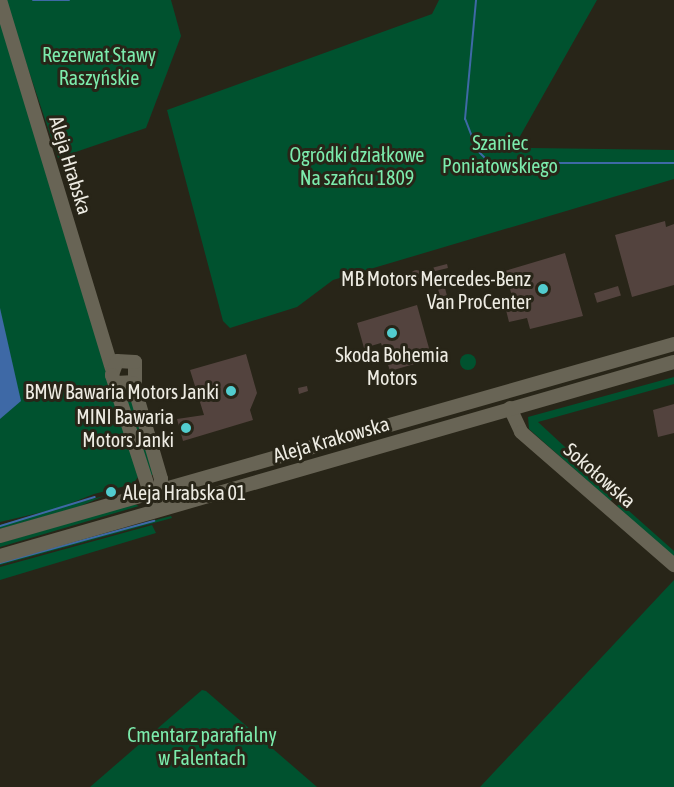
<!DOCTYPE html>
<meta charset="utf-8">
<style>
body{margin:0}
#map{position:relative;width:674px;height:787px;overflow:hidden;background:#282518;font-family:"Asap Condensed",sans-serif}
div>[style]{position:absolute}
.green>*{inset:0;background:#00522f}
.round{border-radius:50%}
.water>*{inset:0;background:#3e69a6}
.stream>*{height:2px;margin:-1px;padding:0 1px;transform-origin:1px;border-radius:1px;background:#3e69a6}
.building>*{inset:0;background:#53433e;transform-origin:0 0}
.secondary>*{height:14px;margin:-7px;padding:0 7px;transform-origin:7px;border-radius:7px;background:#686455}
.dots>*{width:16px;height:16px;translate:-50% -50%;box-sizing:border-box;border:3px solid #282518;border-radius:50%}
span{translate:-50% -50%;white-space:nowrap;text-align:center;line-height:1.15;-webkit-text-stroke:6px #282518;paint-order:stroke}
.park-label{font-size:20px;color:#7cecad}
.street-label{font-size:20px;color:#eeece3}
.poi-label{font-size:20px;color:#eeece3}
.right{translate:-100% -50%;text-align:right}
.left{translate:0 -50%;text-align:left}
</style>
<div id="map">
<div class="green">
<div style="clip-path:polygon(5px 0,171px 0,181px 36px,146px 128px,58px 158px)"></div>
<div style="clip-path:polygon(439px 0,597px 0,519px 138px,531px 148px,674px 150px,674px 179px,333px 280px,297px 307px,230px 328px,223px 321px,167px 110px,432px 14px)"></div>
<div style="clip-path:polygon(0 12px,138px 477px,133px 484px,94px 494px,61px 507px,104px 496px,78px 507px,0 529px,0 525px,51px 510px,0 522px)"></div>
<div class="round" style="left:460px;top:354px;width:16px;height:16px"></div>
<div style="clip-path:polygon(674px 377px,674px 384px,538px 422px,617px 495px,610px 501px,529px 429px,528px 417px)"></div>
<div style="clip-path:polygon(121px 388px,131px 388px,155px 474px,147px 477px)"></div>
<div style="clip-path:polygon(620px 503px,674px 551px,674px 559px,617px 506px)"></div>
<div style="clip-path:polygon(134px 504px,139px 506px,0 547px,0 543px)"></div>
<div style="clip-path:polygon(171px 516px,172px 518px,0 565px,0 561px)"></div>
<div style="clip-path:polygon(152px 525px,156px 533px,0 580px,0 567px)"></div>
<div style="clip-path:polygon(674px 580px,674px 787px,480px 787px,481px 786px)"></div>
<div style="clip-path:polygon(202px 690px,206px 691px,317px 787px,90px 787px)"></div>
</div>
<div class="water">
<div style="clip-path:polygon(0 308px,21px 401px,0 419px)"></div>
</div>
<div class="stream">
<div style="left:33px;top:0;width:36px"></div>
<div style="left:474px;top:142px;width:25px;rotate:-111deg"></div>
<div style="left:465px;top:119px;width:120px;rotate:-84.7deg"></div>
<div style="left:478px;top:151px;width:17px;rotate:45deg"></div>
<div style="left:490px;top:163px;width:184px"></div>
<div style="left:0;top:526px;width:99px;rotate:-17deg"></div>
<div style="left:0;top:563px;width:160px;rotate:-15.3deg"></div>
</div>
<div class="building">
<div style="clip-path:polygon(665px 221px,666px 227px,674px 224px,674px 285px,632px 297px,615px 235px)"></div>
<div style="clip-path:polygon(565px 253px,583px 316px,530px 329px,527px 318px,509px 322px,506px 310px,515px 307px,505px 271px)"></div>
<div style="left:447px;top:264px;width:4px;height:14px;rotate:76deg"></div>
<div class="round" style="left:410.5px;top:269.5px;width:11px;height:11px"></div>
<div style="left:618px;top:286px;width:10px;height:25px;rotate:73deg"></div>
<div style="left:445px;top:288px;width:8px;height:7px;rotate:76deg"></div>
<div style="clip-path:polygon(417px 305px,432px 359px,390px 371px,381px 343px,364px 348px,357px 323px)"></div>
<div style="clip-path:polygon(246px 354px,257px 393px,250px 410px,253px 420px,183px 441px,177px 419px,204px 415px,190px 370px)"></div>
<div style="clip-path:polygon(307px 386px,308px 391px,299px 394px,298px 388px)"></div>
<div style="clip-path:polygon(674px 404px,674px 433px,658px 437px,653px 410px)"></div>
</div>
<div class="secondary">
<div style="left:0;top:0;width:385px;rotate:73.1deg"></div>
<div style="left:116px;top:383px;width:19px;rotate:-3deg"></div>
<div style="left:135px;top:382px;width:20px;rotate:-90deg"></div>
<div style="left:135px;top:362px;width:18px;rotate:-177deg"></div>
<div style="left:117px;top:361px;width:15px;rotate:110deg"></div>
<div style="left:112px;top:375px;width:130px;rotate:72.1deg"></div>
<div style="left:133px;top:383px;width:100px;rotate:73.7deg"></div>
<div style="left:161px;top:479px;width:18px;rotate:93deg"></div>
<div style="left:510px;top:408px;width:26px;rotate:65deg"></div>
<div style="left:521px;top:432px;width:203px;rotate:41deg"></div>
<div style="left:0;top:536px;width:701px;rotate:-15.9deg"></div>
<div style="left:0;top:556px;width:701px;rotate:-16.06deg"></div>
</div>
<div class="dots">
<div style="left:543px;top:289px;background:#52cdcf"></div>
<div style="left:392px;top:333px;background:#52cdcf"></div>
<div style="left:231px;top:391px;background:#52cdcf"></div>
<div style="left:186px;top:428px;background:#52cdcf"></div>
<div style="left:111px;top:492px;background:#52cdcf"></div>
</div>
<div class="park-label">
<span style="left:99px;top:66px">Rezerwat Stawy<br>Raszyńskie</span>
<span style="left:500px;top:154px">Szaniec<br>Poniatowskiego</span>
<span style="left:357px;top:166px">Ogródki działkowe<br>Na szańcu 1809</span>
<span style="left:202px;top:746px">Cmentarz parafialny<br>w Falentach</span>
</div>
<div class="street-label">
<span style="left:71px;top:165px;rotate:73deg">Aleja Hrabska</span>
<span style="left:331px;top:439px;rotate:-16deg">Aleja Krakowska</span>
<span style="left:600px;top:475px;rotate:41deg">Sokołowska</span>
</div>
<div class="poi-label">
<span class="right" style="left:531px;top:290px">MB Motors Mercedes-Benz<br>Van ProCenter</span>
<span style="left:392px;top:366px">Skoda Bohemia<br>Motors</span>
<span class="right" style="left:219px;top:391px">BMW Bawaria Motors Janki</span>
<span class="right" style="left:174px;top:428px">MINI Bawaria<br>Motors Janki</span>
<span class="left" style="left:123px;top:492px">Aleja Hrabska 01</span>
</div>
</div>
